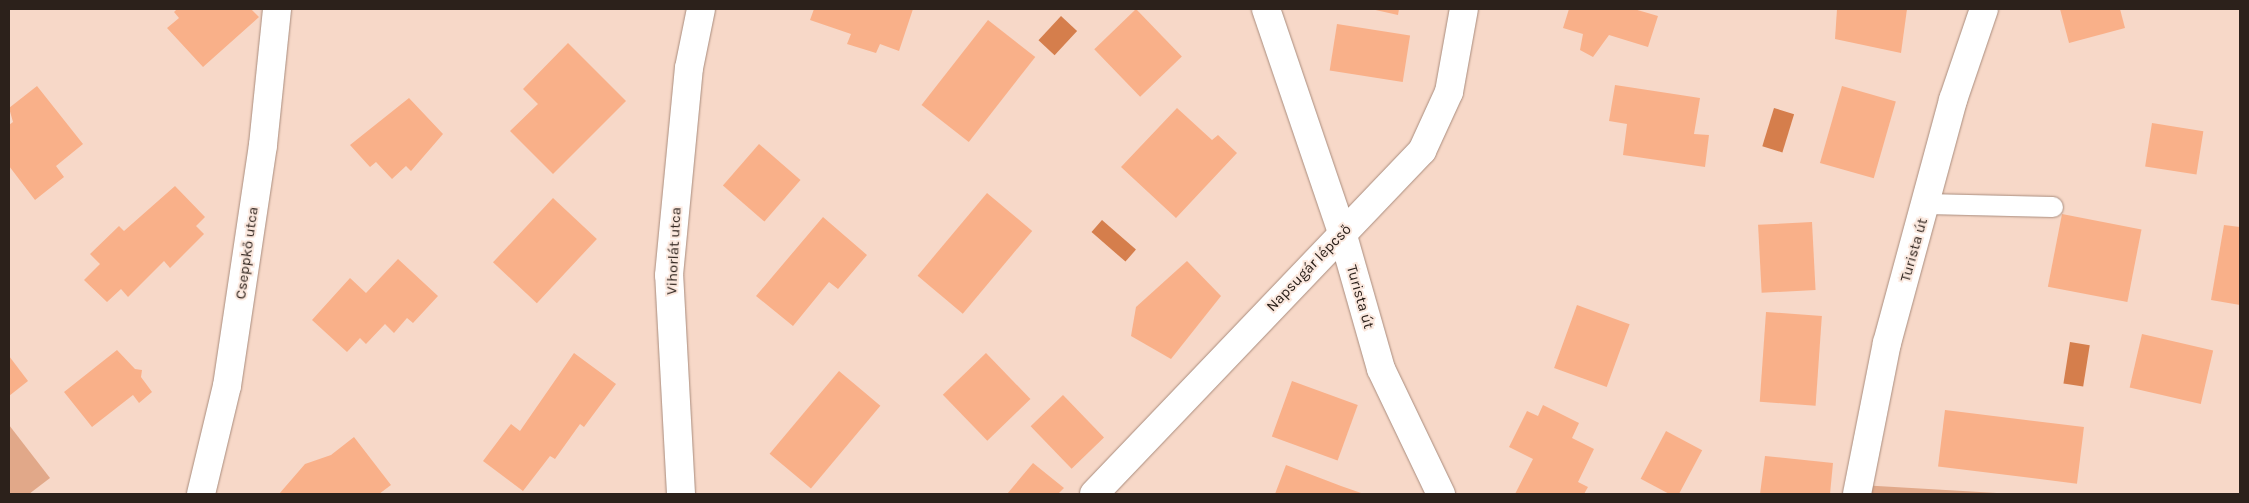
<!DOCTYPE html>
<meta charset="utf-8">
<style>
body{margin:0}
#map{position:relative;width:2249px;height:503px;overflow:hidden;background:#f7d8c8;font-family:Karla,sans-serif}
div>[style]{position:absolute}
.green>*{inset:0;background:#e1a889}
.water>*{inset:0;background:#d57e4c;transform-origin:0 0}
.building>*{inset:0;background:#f9b089;transform-origin:0 0}
.roads{filter:drop-shadow(0 0 1px #a98c7d) drop-shadow(0 0 1px #a98c7d)}
.lane>*{height:20px;margin:-10px;padding:0 10px;transform-origin:10px;border-radius:10px;background:#fff}
.street>*{height:28px;margin:-14px;padding:0 14px;transform-origin:14px;border-radius:14px;background:#fff}
span{translate:-50% -50%;white-space:nowrap;text-align:center;line-height:1.15;-webkit-text-stroke:4px #fbe8de;paint-order:stroke}
.street-label{font-size:15px;color:#2c211b}
.frame{position:absolute;inset:0;border:10px solid #2c211b;pointer-events:none}
</style>
<div id="map">
<div class="green">
<div style="clip-path:polygon(9px 425px,50px 478px,29px 494px,9px 494px)"></div>
<div style="clip-path:polygon(1860px 485px,2014px 494px,1857px 494px)"></div>
</div>
<div class="water">
<div style="left:1061px;top:16px;width:22px;height:33px;rotate:43deg"></div>
<div style="left:1774px;top:108px;width:21px;height:40px;rotate:17deg"></div>
<div style="left:1102px;top:220px;width:45px;height:16px;rotate:41deg"></div>
<div style="left:2070px;top:342px;width:20px;height:42px;rotate:9deg"></div>
</div>
<div class="building">
<div style="clip-path:polygon(177px 9px,251px 9px,259px 17px,203px 67px,167px 28px,179px 18px,174px 12px)"></div>
<div style="clip-path:polygon(814px 9px,913px 9px,899px 51px,880px 44px,876px 53px,847px 44px,851px 34px,810px 20px)"></div>
<div style="left:1136px;top:9px;width:66px;height:58px;rotate:46deg"></div>
<div style="clip-path:polygon(1371px 9px,1399px 9px,1398px 15px)"></div>
<div style="clip-path:polygon(1569px 9px,1634px 9px,1658px 16px,1648px 47px,1609px 35px,1593px 57px,1580px 50px,1583px 34px,1563px 28px)"></div>
<div style="clip-path:polygon(1837px 9px,1907px 9px,1901px 53px,1835px 39px)"></div>
<div style="clip-path:polygon(2060px 9px,2120px 9px,2125px 28px,2069px 43px)"></div>
<div style="left:988px;top:20px;width:60px;height:108px;rotate:38deg"></div>
<div style="left:1337px;top:24px;width:74px;height:47px;rotate:9deg"></div>
<div style="clip-path:polygon(568px 43px,626px 101px,553px 174px,510px 131px,538px 104px,523px 89px)"></div>
<div style="clip-path:polygon(1615px 85px,1700px 98px,1694px 134px,1709px 135px,1705px 167px,1623px 155px,1627px 124px,1609px 121px)"></div>
<div style="clip-path:polygon(37px 86px,83px 144px,56px 166px,64px 177px,35px 200px,9px 166px,9px 125px,13px 122px,9px 108px)"></div>
<div style="left:1842px;top:86px;width:56px;height:80px;rotate:16deg"></div>
<div style="clip-path:polygon(409px 98px,443px 134px,411px 171px,406px 166px,392px 179px,376px 162px,370px 167px,350px 145px)"></div>
<div style="clip-path:polygon(1177px 108px,1212px 140px,1218px 135px,1237px 153px,1176px 218px,1121px 167px)"></div>
<div style="left:2152px;top:123px;width:52px;height:44px;rotate:9deg"></div>
<div style="left:759px;top:144px;width:55px;height:55px;rotate:41deg"></div>
<div style="clip-path:polygon(175px 186px,205px 217px,196px 226px,204px 234px,170px 268px,164px 261px,128px 297px,121px 289px,107px 302px,84px 280px,100px 264px,90px 254px,119px 226px,124px 231px)"></div>
<div style="left:987px;top:193px;width:59px;height:108px;rotate:40deg"></div>
<div style="left:553px;top:198px;width:60px;height:88px;rotate:43deg"></div>
<div style="left:2062px;top:214px;width:81px;height:74px;rotate:11deg"></div>
<div style="clip-path:polygon(823px 217px,867px 255px,838px 289px,829px 282px,793px 326px,756px 296px)"></div>
<div style="left:1812px;top:222px;width:68px;height:54px;rotate:87deg"></div>
<div style="clip-path:polygon(2224px 225px,2240px 227px,2240px 305px,2211px 300px)"></div>
<div style="clip-path:polygon(398px 259px,438px 296px,413px 323px,407px 318px,394px 333px,385px 324px,366px 344px,360px 338px,347px 352px,312px 320px,350px 278px,366px 293px)"></div>
<div style="clip-path:polygon(1187px 261px,1221px 296px,1171px 359px,1131px 336px,1136px 307px)"></div>
<div style="left:1577px;top:305px;width:56px;height:67px;rotate:20deg"></div>
<div style="left:1766px;top:312px;width:56px;height:90px;rotate:4deg"></div>
<div style="left:2142px;top:334px;width:73px;height:55px;rotate:13deg"></div>
<div style="clip-path:polygon(117px 350px,135px 369px,142px 370px,141px 377px,152px 392px,139px 403px,133px 395px,92px 427px,64px 392px)"></div>
<div style="clip-path:polygon(574px 353px,616px 384px,584px 427px,580px 424px,555px 459px,550px 456px,523px 491px,483px 461px,511px 424px,520px 431px)"></div>
<div style="left:986px;top:353px;width:64px;height:60px;rotate:46deg"></div>
<div style="clip-path:polygon(9px 356px,28px 381px,9px 396px)"></div>
<div style="left:839px;top:371px;width:54px;height:108px;rotate:40deg"></div>
<div style="left:1292px;top:381px;width:70px;height:59px;rotate:20deg"></div>
<div style="left:1063px;top:395px;width:59px;height:45px;rotate:46deg"></div>
<div style="clip-path:polygon(1543px 405px,1579px 423px,1572px 438px,1594px 449px,1578px 482px,1588px 487px,1584px 494px,1515px 494px,1533px 459px,1509px 447px,1527px 411px,1538px 416px)"></div>
<div style="left:1945px;top:410px;width:140px;height:57px;rotate:7deg"></div>
<div style="left:1666px;top:431px;width:41px;height:54px;rotate:28deg"></div>
<div style="clip-path:polygon(354px 437px,391px 485px,379px 494px,279px 494px,305px 464px,331px 455px)"></div>
<div style="clip-path:polygon(1765px 456px,1833px 463px,1830px 494px,1760px 494px)"></div>
<div style="clip-path:polygon(1033px 463px,1064px 488px,1058px 494px,1007px 494px)"></div>
<div style="clip-path:polygon(1286px 465px,1341px 486px,1364px 494px,1275px 494px)"></div>
</div>
<div class="roads">
<div class="lane">
<div style="left:1926px;top:204px;width:127px;rotate:1.4deg"></div>
</div>
<div class="street">
<div style="left:1266px;top:9px;width:236px;rotate:71.2deg"></div>
<div style="left:1342px;top:232px;width:142px;rotate:74.1deg"></div>
<div style="left:1381px;top:369px;width:139px;rotate:64.4deg"></div>
<div style="left:201px;top:494px;width:111px;rotate:-76.5deg"></div>
<div style="left:227px;top:386px;width:244px;rotate:-81.5deg"></div>
<div style="left:263px;top:145px;width:137px;rotate:-84.1deg"></div>
<div style="left:681px;top:494px;width:219px;rotate:-93.1deg"></div>
<div style="left:669px;top:275px;width:208px;rotate:-84.5deg"></div>
<div style="left:689px;top:68px;width:60px;rotate:-78.5deg"></div>
<div style="left:1094px;top:494px;width:475px;rotate:-46.3deg"></div>
<div style="left:1422px;top:151px;width:65px;rotate:-65.4deg"></div>
<div style="left:1449px;top:92px;width:84px;rotate:-79.8deg"></div>
<div style="left:1857px;top:494px;width:154px;rotate:-78.8deg"></div>
<div style="left:1887px;top:343px;width:252px;rotate:-74.8deg"></div>
<div style="left:1953px;top:100px;width:96px;rotate:-71.2deg"></div>
</div>
</div>
<div class="street-label">
<span style="left:1914px;top:250px;rotate:-74deg">Turista út</span>
<span style="left:674px;top:251px;rotate:-87deg">Vihorlát utca</span>
<span style="left:247px;top:253px;rotate:-82deg">Cseppkő utca</span>
<span style="left:1309px;top:268px;rotate:-46deg">Napsugár lépcső</span>
<span style="left:1360px;top:297px;rotate:74deg">Turista út</span>
</div>
<div class="frame"></div>
</div>
